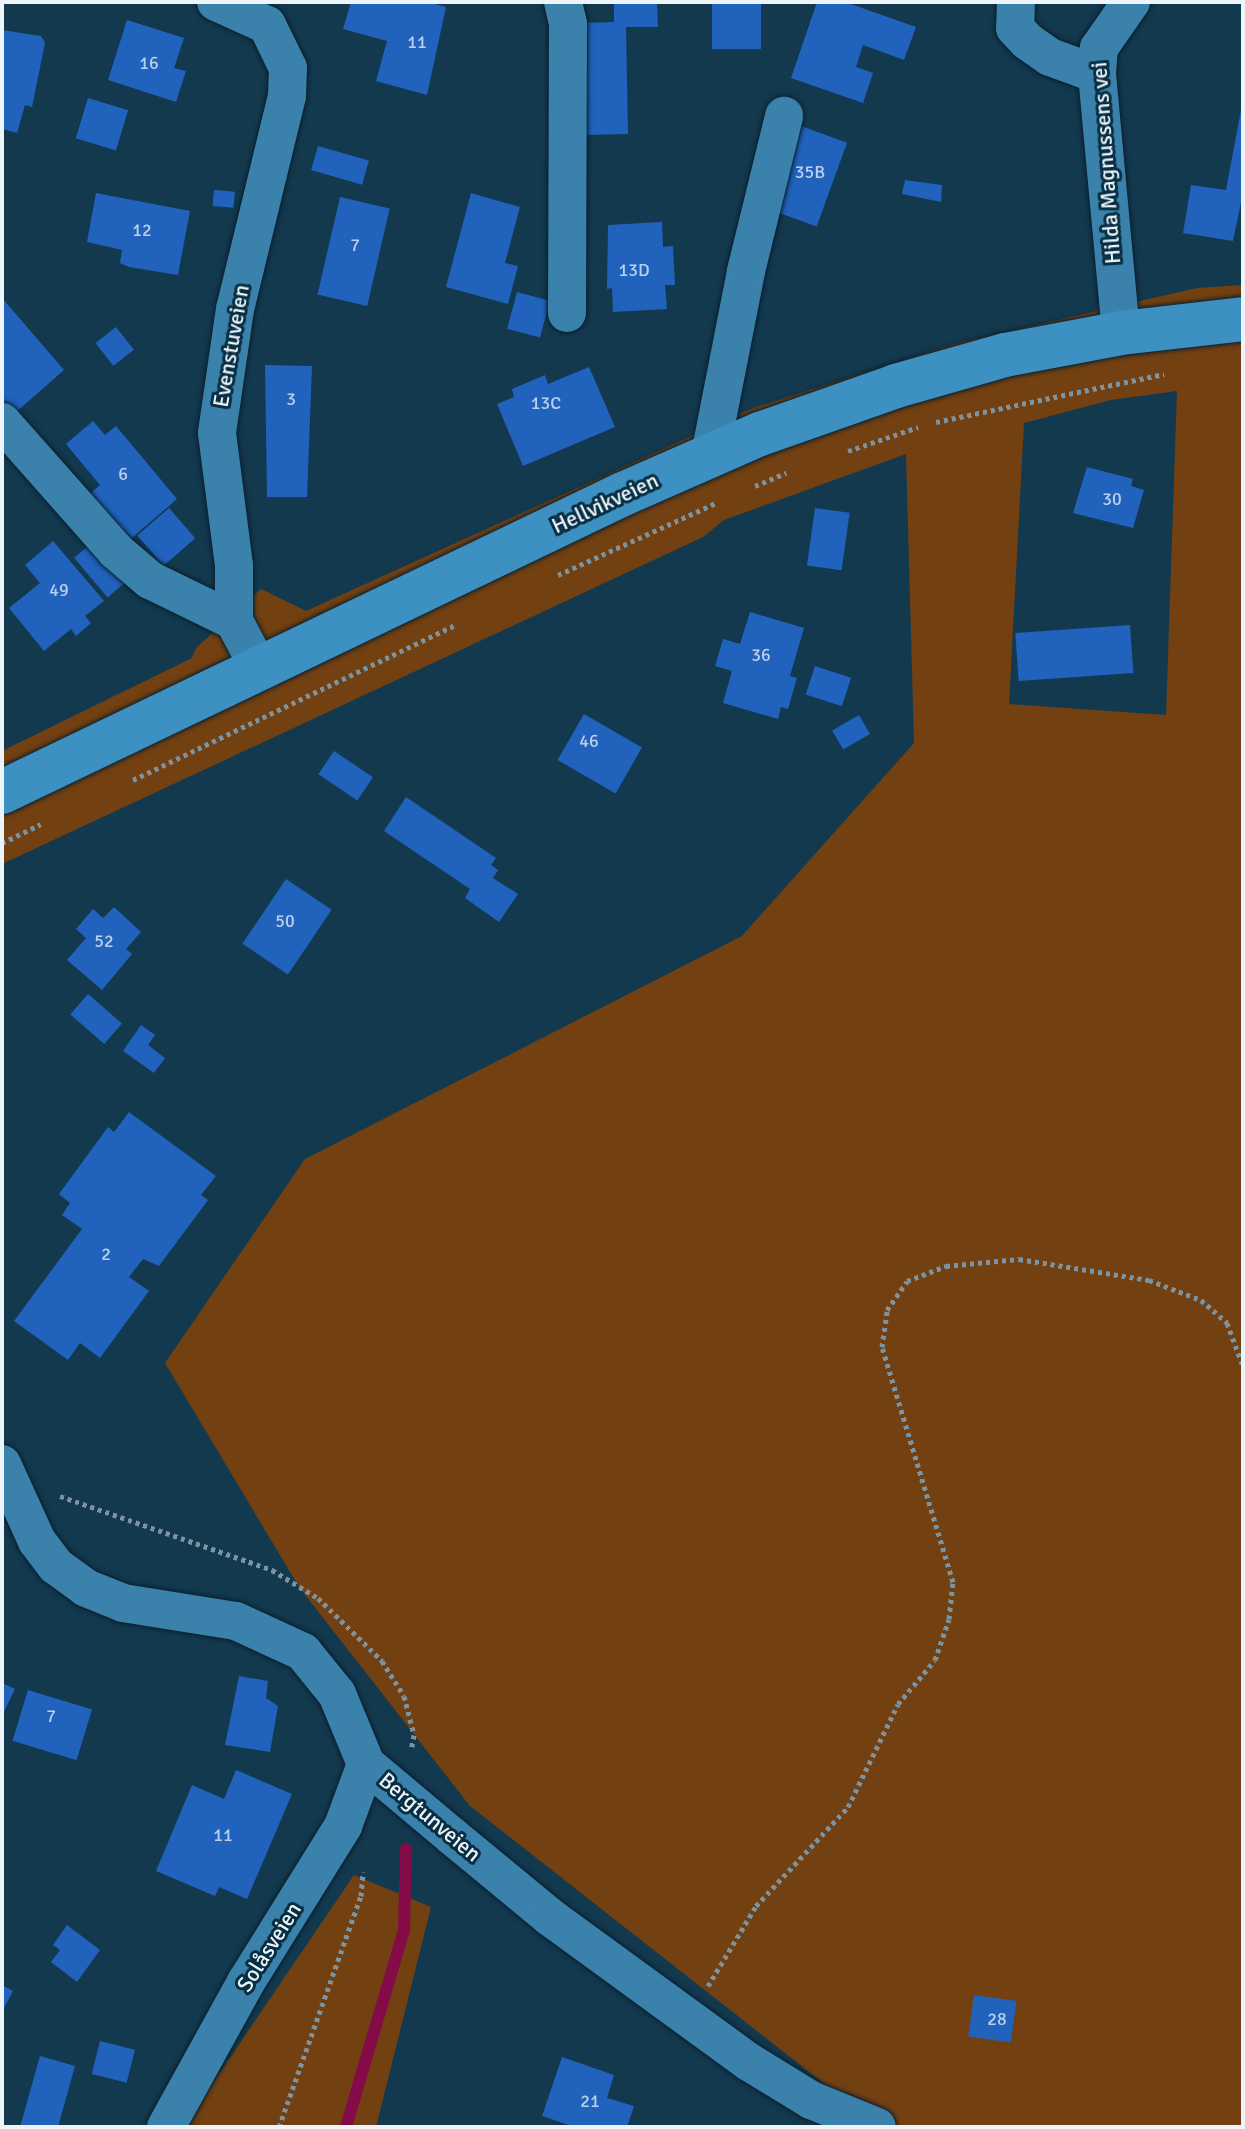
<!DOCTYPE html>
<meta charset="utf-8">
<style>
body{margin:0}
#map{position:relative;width:1245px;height:2129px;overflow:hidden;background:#13394f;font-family:Signika,sans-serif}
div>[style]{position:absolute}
.green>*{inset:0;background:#734011}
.stream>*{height:12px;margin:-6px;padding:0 6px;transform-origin:6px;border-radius:6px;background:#840b48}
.building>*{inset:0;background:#2162bc;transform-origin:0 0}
.path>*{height:5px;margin-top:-2.5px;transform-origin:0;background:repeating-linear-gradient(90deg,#7c93a1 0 4px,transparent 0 8px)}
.roads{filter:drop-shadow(0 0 2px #091f2d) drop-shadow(0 0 2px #091f2d)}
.minor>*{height:38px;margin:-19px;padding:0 19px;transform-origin:19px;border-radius:19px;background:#3a81ab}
.major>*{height:44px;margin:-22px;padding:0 22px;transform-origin:22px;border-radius:22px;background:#3c91c2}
span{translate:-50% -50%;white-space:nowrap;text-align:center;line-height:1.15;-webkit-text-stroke:6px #072f44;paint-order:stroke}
.number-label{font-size:18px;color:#bbd0ea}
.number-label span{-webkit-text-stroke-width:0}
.street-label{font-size:22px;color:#eef5fa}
.frame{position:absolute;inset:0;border:4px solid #eef5fa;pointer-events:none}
</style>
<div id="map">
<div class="green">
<div style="clip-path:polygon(evenodd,1243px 285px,1243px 2127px,862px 2127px,845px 2100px,470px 1806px,299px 1587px,165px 1363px,305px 1159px,742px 936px,914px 743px,906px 454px,724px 520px,703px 537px,2px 864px,2px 751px,192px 658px,196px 648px,261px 589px,306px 611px,753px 408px,957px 343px,1197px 288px,1243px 285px,1177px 391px,1166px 715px,1009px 704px,1024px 423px,1111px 400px,1177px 391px)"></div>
<div style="clip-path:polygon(354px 1875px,431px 1907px,376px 2127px,183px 2127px)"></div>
</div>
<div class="stream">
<div style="left:346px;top:2127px;width:205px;rotate:-73.6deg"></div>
<div style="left:404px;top:1930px;width:81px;rotate:-88.6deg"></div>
</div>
<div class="building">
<div style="clip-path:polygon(351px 2px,428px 2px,446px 7px,427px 95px,376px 81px,387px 41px,343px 29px)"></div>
<div style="clip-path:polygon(614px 2px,657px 2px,658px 27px,626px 27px,628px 134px,583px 135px,581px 23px,614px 22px)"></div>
<div style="left:712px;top:2px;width:49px;height:47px"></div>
<div style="clip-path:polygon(817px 2px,845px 2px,916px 27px,904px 60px,863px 45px,856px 67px,873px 73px,863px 103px,791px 78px)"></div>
<div style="clip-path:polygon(127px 20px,184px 38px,174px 68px,186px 71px,176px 102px,108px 80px)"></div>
<div style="clip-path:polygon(2px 30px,41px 36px,45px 43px,32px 107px,25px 105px,17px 133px,2px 129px)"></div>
<div style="left:88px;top:98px;width:42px;height:42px;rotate:17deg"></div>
<div style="clip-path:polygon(1243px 99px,1243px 193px,1233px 241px,1183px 233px,1191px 185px,1226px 190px)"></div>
<div style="left:801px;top:126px;width:49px;height:89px;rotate:20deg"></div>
<div style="left:318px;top:146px;width:53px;height:25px;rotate:16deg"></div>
<div style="clip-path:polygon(905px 180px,942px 185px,941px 202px,902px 194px)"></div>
<div style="left:214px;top:190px;width:21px;height:16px;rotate:5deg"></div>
<div style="clip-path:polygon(96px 193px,190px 211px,178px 275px,129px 267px,120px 263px,122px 250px,87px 242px)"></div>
<div style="clip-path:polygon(471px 193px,520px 207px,505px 263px,518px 266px,508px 304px,446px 287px)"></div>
<div style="left:340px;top:197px;width:51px;height:100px;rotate:13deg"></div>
<div style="clip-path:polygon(662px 222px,663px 247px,673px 246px,675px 285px,665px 285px,667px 309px,613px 312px,612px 288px,607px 289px,608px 225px)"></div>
<div style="left:517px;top:292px;width:34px;height:38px;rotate:15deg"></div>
<div style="clip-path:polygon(2px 298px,64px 370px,15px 413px,2px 399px)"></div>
<div style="left:116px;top:327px;width:29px;height:26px;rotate:52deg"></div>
<div style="clip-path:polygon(265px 365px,312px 366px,307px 497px,267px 497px)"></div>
<div style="clip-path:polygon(589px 367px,615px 427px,523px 466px,497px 404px,514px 397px,512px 389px,545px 375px,548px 384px)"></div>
<div style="clip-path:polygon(93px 421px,105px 435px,116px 426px,177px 499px,127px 542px,90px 494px,100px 485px,66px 444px)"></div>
<div style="clip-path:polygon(1087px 467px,1133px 479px,1131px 486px,1144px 490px,1133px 528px,1073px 513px)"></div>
<div style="left:169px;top:508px;width:40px;height:42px;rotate:49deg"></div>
<div style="left:815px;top:508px;width:35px;height:58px;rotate:8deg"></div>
<div style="clip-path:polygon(53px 541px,104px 601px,85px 616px,91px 623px,76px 636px,71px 629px,44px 651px,9px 608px,40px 583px,25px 565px)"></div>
<div style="left:94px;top:541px;width:52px;height:26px;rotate:50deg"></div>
<div style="clip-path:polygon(750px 612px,804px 628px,790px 676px,797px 678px,788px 709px,781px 707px,778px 719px,723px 703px,732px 671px,715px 666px,723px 639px,740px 644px)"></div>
<div style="left:1130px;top:625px;width:48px;height:115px;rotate:86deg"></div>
<div style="left:815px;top:666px;width:38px;height:30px;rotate:18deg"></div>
<div style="left:584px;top:714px;width:67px;height:53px;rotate:30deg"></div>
<div style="left:859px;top:715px;width:22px;height:31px;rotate:60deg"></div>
<div style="left:334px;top:751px;width:47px;height:28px;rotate:34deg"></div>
<div style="clip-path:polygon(406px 797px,496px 858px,491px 865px,498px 870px,493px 878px,518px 894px,499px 922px,465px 898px,470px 889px,384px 831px)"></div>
<div style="left:286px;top:879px;width:55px;height:78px;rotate:34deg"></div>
<div style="clip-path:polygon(114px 907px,141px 932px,126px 949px,132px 954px,102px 990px,67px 960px,86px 938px,76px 929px,93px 909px,103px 918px)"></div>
<div style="left:88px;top:994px;width:45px;height:27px;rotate:41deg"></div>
<div style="clip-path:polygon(141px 1025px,155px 1035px,148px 1045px,165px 1058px,154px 1073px,123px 1051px)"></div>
<div style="clip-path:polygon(129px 1112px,216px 1176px,201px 1195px,208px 1200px,159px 1266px,143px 1259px,129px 1277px,149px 1291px,100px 1358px,80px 1343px,68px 1360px,14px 1321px,82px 1229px,62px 1215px,70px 1203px,59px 1194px,108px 1127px,114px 1132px)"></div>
<div style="clip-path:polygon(239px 1676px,268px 1681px,266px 1698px,278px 1706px,270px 1752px,225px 1745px)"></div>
<div style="clip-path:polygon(2px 1683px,15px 1689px,2px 1716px)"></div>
<div style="left:28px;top:1690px;width:67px;height:53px;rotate:17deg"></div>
<div style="clip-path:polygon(236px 1770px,292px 1794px,247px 1899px,219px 1887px,215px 1896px,156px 1871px,192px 1785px,224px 1799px)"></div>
<div style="clip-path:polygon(67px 1925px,100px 1950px,77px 1982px,51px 1962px,60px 1950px,53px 1945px)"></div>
<div style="clip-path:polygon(2px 1985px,13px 1991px,2px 2012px)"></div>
<div style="left:974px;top:1995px;width:43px;height:42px;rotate:8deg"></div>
<div style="left:100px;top:2041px;width:36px;height:34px;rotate:14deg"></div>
<div style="clip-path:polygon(40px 2056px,75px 2066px,58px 2127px,20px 2127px)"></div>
<div style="clip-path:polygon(562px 2057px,614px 2075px,607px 2098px,634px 2106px,627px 2127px,575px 2127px,542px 2116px)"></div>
</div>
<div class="path">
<div style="left:936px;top:422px;width:233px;rotate:-11.9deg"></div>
<div style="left:848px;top:451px;width:74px;rotate:-18.9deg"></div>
<div style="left:755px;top:486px;width:34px;rotate:-23deg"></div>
<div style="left:558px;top:575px;width:174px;rotate:-24.5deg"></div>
<div style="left:133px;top:780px;width:357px;rotate:-25.7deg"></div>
<div style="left:2px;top:843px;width:43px;rotate:-26deg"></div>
<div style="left:60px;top:1496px;width:225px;rotate:19.2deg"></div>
<div style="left:272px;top:1570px;width:54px;rotate:31.3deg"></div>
<div style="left:318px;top:1598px;width:90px;rotate:44.5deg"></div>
<div style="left:382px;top:1661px;width:41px;rotate:57.8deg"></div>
<div style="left:404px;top:1696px;width:40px;rotate:75.6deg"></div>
<div style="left:414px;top:1735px;width:15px;rotate:101deg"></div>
<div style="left:708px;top:1986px;width:93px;rotate:-59deg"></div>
<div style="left:756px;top:1906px;width:135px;rotate:-47.1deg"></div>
<div style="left:848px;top:1807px;width:114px;rotate:-64.1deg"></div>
<div style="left:898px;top:1704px;width:57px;rotate:-49.9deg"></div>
<div style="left:935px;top:1660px;width:43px;rotate:-71.1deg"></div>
<div style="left:949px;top:1619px;width:37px;rotate:-84deg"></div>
<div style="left:953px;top:1582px;width:245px;rotate:-106.8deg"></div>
<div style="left:882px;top:1347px;width:37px;rotate:-82deg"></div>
<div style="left:887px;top:1310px;width:35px;rotate:-55deg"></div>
<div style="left:907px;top:1281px;width:42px;rotate:-21deg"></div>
<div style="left:946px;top:1266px;width:73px;rotate:-5.5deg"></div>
<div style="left:1019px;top:1259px;width:132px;rotate:9.2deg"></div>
<div style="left:1149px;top:1280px;width:56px;rotate:21deg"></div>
<div style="left:1201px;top:1300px;width:35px;rotate:41deg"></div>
<div style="left:1227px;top:1323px;width:46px;rotate:69.6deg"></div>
<div style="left:279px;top:2127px;width:245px;rotate:-70.5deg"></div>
<div style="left:361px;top:1896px;width:24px;rotate:-85deg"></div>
</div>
<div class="roads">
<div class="minor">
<div style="left:216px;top:2px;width:56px;rotate:24.3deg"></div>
<div style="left:267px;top:25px;width:48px;rotate:64deg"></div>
<div style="left:288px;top:68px;width:28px;rotate:92deg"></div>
<div style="left:287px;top:96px;width:219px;rotate:103.7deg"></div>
<div style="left:235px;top:309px;width:125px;rotate:98.3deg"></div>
<div style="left:217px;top:433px;width:133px;rotate:82.7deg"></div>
<div style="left:234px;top:565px;width:56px;rotate:90deg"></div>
<div style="left:234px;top:621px;width:55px;rotate:62deg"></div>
<div style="left:563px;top:2px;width:23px;rotate:77deg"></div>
<div style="left:568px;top:24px;width:289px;rotate:90.2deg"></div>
<div style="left:1016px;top:2px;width:26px;rotate:92deg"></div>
<div style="left:1015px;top:28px;width:18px;rotate:47deg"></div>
<div style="left:1027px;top:41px;width:28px;rotate:35deg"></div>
<div style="left:1050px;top:57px;width:50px;rotate:19.9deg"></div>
<div style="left:1121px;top:333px;width:260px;rotate:-95.3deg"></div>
<div style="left:1097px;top:74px;width:26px;rotate:-86deg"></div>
<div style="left:1099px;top:48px;width:56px;rotate:-55.2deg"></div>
<div style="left:2px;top:422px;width:172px;rotate:48.5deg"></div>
<div style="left:116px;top:551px;width:45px;rotate:40.5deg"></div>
<div style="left:150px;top:580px;width:93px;rotate:26deg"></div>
<div style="left:710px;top:455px;width:187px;rotate:-78.9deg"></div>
<div style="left:746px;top:271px;width:160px;rotate:-76.2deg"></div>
<div style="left:2px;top:1464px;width:85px;rotate:65.6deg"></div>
<div style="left:37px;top:1541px;width:31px;rotate:53deg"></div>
<div style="left:56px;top:1566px;width:37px;rotate:36deg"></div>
<div style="left:86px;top:1588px;width:40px;rotate:22deg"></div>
<div style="left:123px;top:1603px;width:114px;rotate:9.1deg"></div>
<div style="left:236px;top:1621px;width:74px;rotate:24.8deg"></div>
<div style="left:303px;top:1652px;width:54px;rotate:51deg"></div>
<div style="left:337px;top:1694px;width:76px;rotate:67.5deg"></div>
<div style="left:366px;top:1764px;width:114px;rotate:40deg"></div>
<div style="left:453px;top:1837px;width:126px;rotate:39.5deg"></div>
<div style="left:550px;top:1917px;width:246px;rotate:36.1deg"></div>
<div style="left:749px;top:2062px;width:73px;rotate:31.5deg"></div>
<div style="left:811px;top:2100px;width:71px;rotate:22.2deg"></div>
<div style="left:166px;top:2127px;width:166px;rotate:-61.1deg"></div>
<div style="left:246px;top:1982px;width:184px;rotate:-58.1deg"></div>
<div style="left:343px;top:1826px;width:66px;rotate:-69.6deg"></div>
</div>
<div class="major">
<div style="left:2px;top:792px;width:689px;rotate:-25.64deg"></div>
<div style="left:623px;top:494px;width:150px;rotate:-23.7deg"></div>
<div style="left:760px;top:434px;width:144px;rotate:-19.4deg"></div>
<div style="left:896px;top:386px;width:113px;rotate:-15.9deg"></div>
<div style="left:1005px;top:355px;width:118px;rotate:-10.7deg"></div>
<div style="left:1121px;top:333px;width:123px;rotate:-6.5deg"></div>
</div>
</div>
<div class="number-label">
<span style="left:417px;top:42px">11</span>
<span style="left:149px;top:63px">16</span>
<span style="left:810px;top:172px">35B</span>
<span style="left:142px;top:230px">12</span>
<span style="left:355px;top:245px">7</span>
<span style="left:634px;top:270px">13D</span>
<span style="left:291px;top:399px">3</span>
<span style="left:546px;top:403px">13C</span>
<span style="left:123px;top:474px">6</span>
<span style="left:1112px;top:499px">30</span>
<span style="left:59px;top:590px">49</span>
<span style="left:761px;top:655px">36</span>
<span style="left:589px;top:741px">46</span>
<span style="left:285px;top:921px">50</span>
<span style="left:104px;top:941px">52</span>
<span style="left:106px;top:1254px">2</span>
<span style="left:51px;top:1716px">7</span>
<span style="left:223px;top:1835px">11</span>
<span style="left:997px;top:2019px">28</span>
<span style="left:590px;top:2101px">21</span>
</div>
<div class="street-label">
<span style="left:1106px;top:163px;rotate:-94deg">Hilda Magnussens vei</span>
<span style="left:231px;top:346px;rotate:-80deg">Evenstuveien</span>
<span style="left:605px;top:503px;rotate:-25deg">Hellvikveien</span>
<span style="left:430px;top:1817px;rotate:40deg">Bergtunveien</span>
<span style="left:269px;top:1947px;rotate:-58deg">Solåsveien</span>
</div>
<div class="frame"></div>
</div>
